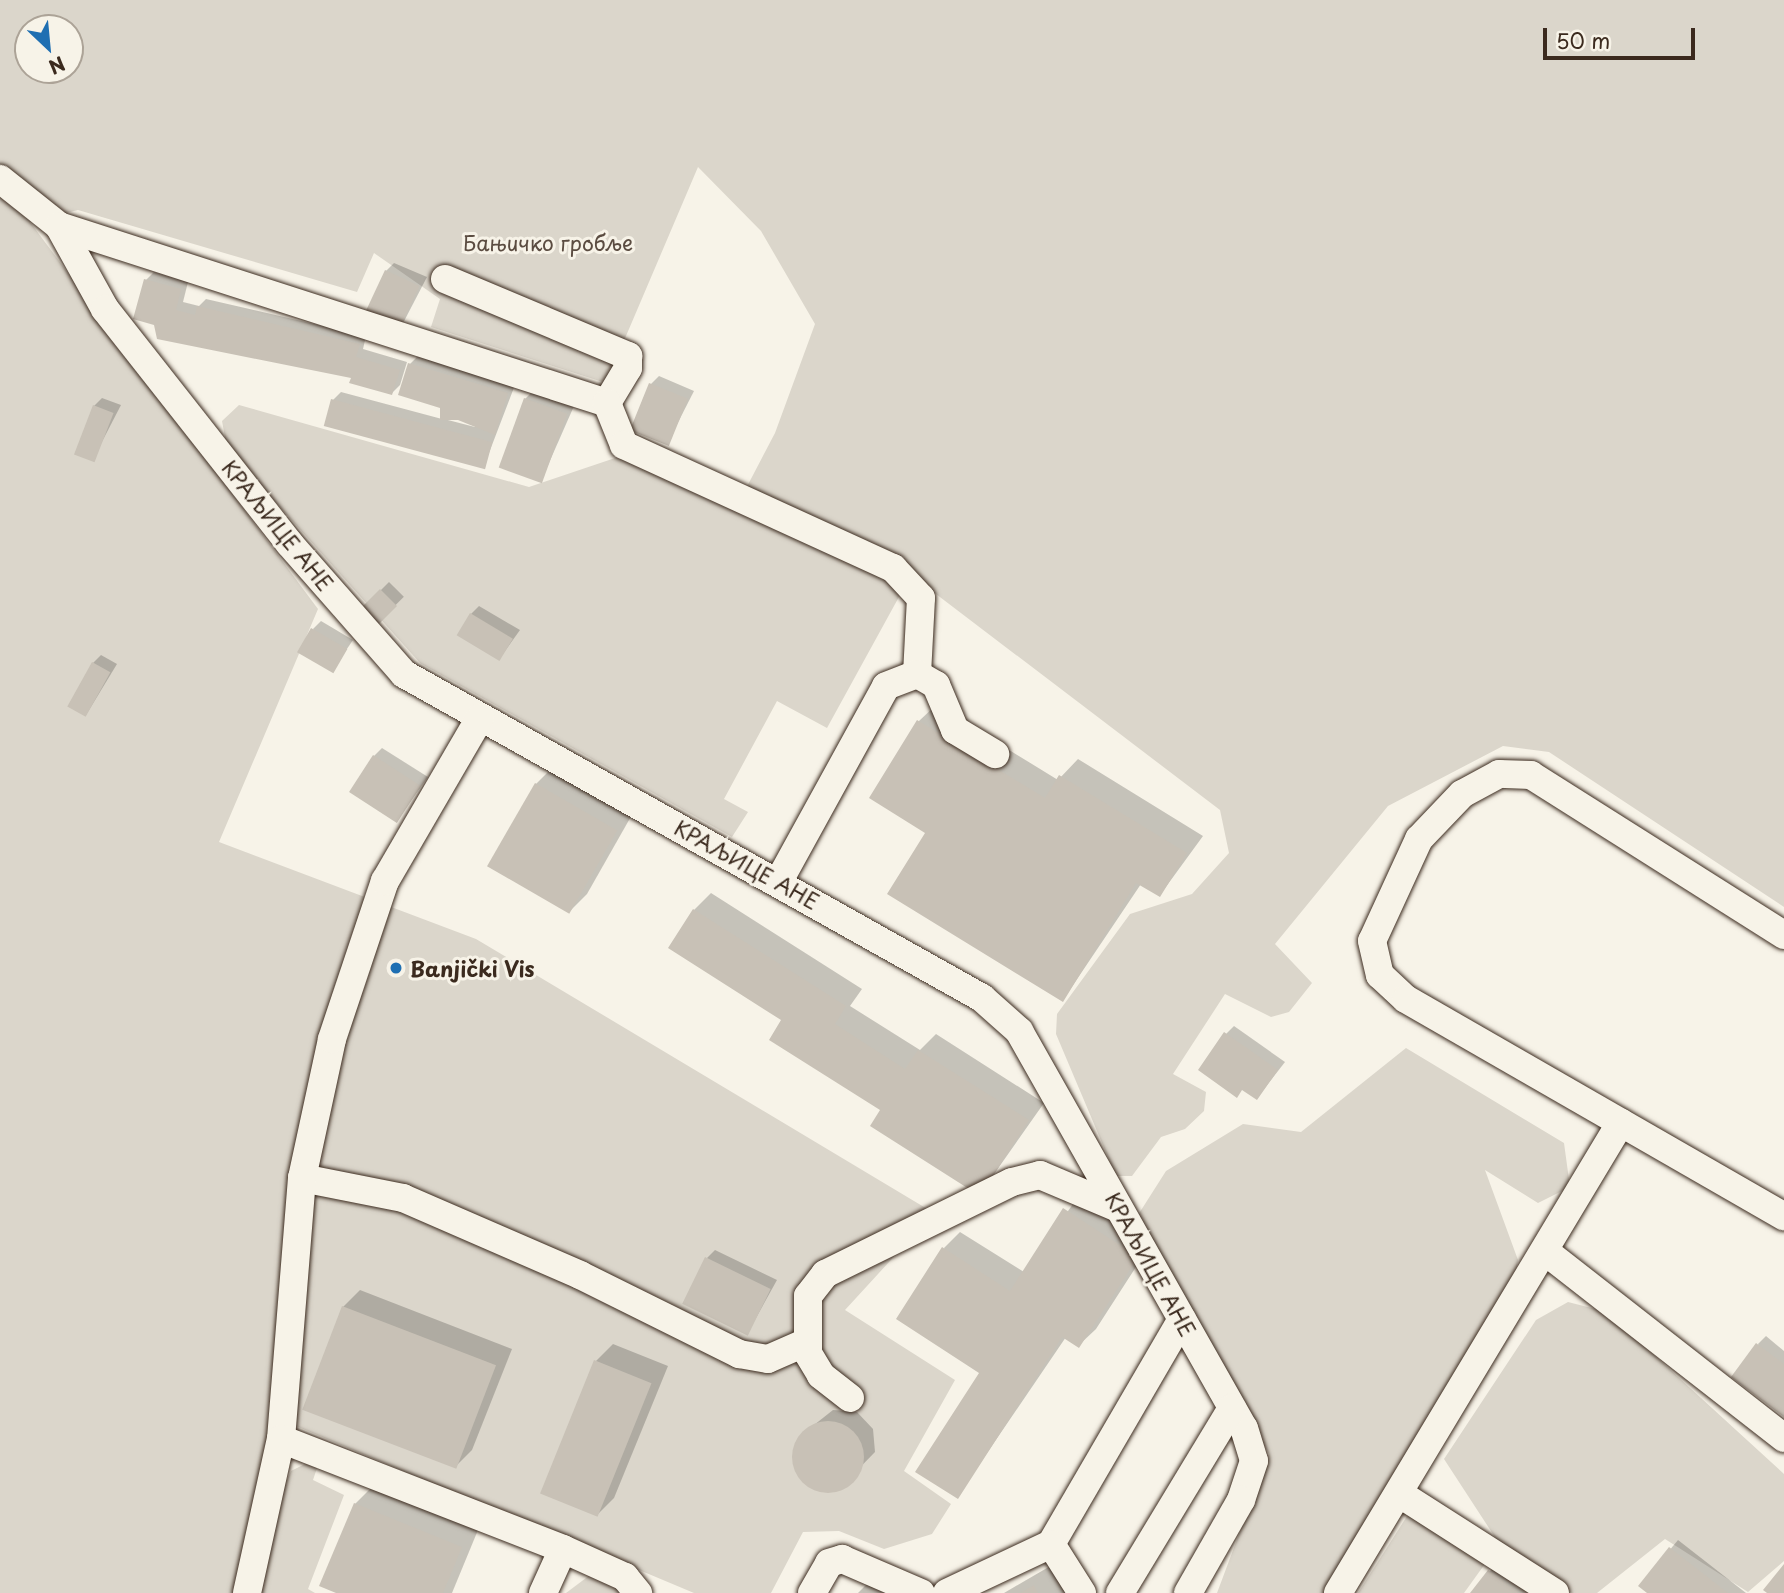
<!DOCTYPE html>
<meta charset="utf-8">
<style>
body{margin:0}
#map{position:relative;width:1784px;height:1593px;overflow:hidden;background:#f7f3e8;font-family:"Playpen Sans",sans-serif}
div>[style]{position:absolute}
.green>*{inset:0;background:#dbd6cb}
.shadow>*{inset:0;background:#0003;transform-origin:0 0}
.building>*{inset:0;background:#c8c1b6;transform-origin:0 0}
.round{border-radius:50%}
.roads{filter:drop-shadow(0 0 2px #3b2a1e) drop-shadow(0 0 2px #3b2a1e)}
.minor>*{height:28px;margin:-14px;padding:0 14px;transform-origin:14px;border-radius:14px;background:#f7f3e8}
.dots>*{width:19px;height:19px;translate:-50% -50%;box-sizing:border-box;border:4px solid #f7f3e8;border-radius:50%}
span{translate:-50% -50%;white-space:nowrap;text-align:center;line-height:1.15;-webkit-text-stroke:6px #f7f3e8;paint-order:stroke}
.park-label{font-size:21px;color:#5b4c41}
.street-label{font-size:21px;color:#3b2a1e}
.poi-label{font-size:21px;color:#3b2a1e;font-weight:700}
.left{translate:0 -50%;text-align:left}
.north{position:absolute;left:14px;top:14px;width:70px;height:70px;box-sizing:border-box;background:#f7f3e8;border:2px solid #aca397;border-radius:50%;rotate:154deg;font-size:19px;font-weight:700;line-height:28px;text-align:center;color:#3b2a1e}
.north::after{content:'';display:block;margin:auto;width:24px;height:32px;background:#1f6fb2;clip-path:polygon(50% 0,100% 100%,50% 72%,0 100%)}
.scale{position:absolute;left:1543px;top:28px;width:152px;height:32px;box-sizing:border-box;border:4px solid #3b2a1e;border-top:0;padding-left:9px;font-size:21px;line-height:24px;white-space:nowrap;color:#3b2a1e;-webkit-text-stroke:5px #f7f3e8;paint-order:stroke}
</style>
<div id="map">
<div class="green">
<div style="clip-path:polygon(evenodd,0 0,1784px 0,1784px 907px,1549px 752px,1503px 746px,1388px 806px,1275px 944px,1312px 983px,1289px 1012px,1271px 1017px,1225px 994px,1173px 1074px,1206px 1092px,1204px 1111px,1185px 1129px,1161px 1137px,1132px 1176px,1116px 1176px,1056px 1034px,1057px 1014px,1130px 914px,1192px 894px,1229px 853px,1220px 810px,911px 575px,827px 728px,777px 701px,724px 799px,748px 812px,732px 837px,420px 663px,227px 448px,222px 421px,239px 405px,529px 487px,624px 455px,741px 498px,775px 433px,815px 324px,761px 231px,698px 167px,606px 383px,431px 327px,440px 299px,374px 253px,357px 292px,78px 210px,30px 222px,318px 609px,219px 842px,476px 939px,934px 1213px,845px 1310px,955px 1380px,904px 1471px,951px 1504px,932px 1534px,884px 1549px,839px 1531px,803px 1532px,771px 1593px,694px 1593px,277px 1418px,233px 1593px,0 1593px,0 0,28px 28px,70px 28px,70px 70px,28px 70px,28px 28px)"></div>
<div style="clip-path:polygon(1406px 1048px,1564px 1143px,1570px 1187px,1538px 1203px,1485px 1170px,1518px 1260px,1514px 1286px,1324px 1593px,1217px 1593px,1269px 1454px,1138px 1215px,1166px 1171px,1243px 1124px,1301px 1132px)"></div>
<div style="clip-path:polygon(1568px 1302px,1607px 1312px,1784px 1474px,1784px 1561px,1748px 1592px,1665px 1539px,1597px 1593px,1572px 1593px,1502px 1548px,1444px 1459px,1536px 1320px)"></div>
<div style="clip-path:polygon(309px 1462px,318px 1465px,313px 1480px,344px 1495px,308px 1589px,315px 1593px,257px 1593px,282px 1490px,291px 1471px)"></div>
<div style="clip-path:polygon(1409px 1513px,1487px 1561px,1464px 1593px,1358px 1593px)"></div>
<div style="clip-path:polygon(590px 1575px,628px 1593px,566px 1593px)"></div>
</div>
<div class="shadow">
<div style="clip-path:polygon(394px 263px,427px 277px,401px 327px,386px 271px)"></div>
<div style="clip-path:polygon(154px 272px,188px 282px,183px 302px,199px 306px,206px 299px,366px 336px,363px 349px,407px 362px,400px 385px,392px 393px,354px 377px,158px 337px,146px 280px)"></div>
<div style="clip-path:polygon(evenodd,418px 356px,515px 385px,484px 466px,333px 400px,341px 392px,442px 419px,442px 407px,410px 364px,418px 356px,459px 418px,476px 425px,475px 427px,444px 419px,459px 418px)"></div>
<div style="clip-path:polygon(659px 376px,694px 391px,667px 444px,651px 384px)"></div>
<div style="clip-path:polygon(533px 391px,574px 406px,541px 481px,525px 399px)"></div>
<div style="clip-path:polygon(102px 398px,121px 405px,92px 461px,94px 406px)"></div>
<div style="left:389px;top:582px;width:21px;height:40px;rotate:45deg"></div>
<div style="clip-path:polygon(479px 606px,520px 630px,500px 658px,471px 614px)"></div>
<div style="clip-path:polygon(321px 621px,353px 640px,332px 671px,313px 629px)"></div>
<div style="clip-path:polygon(101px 655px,117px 664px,86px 715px,93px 663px)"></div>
<div style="clip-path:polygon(936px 705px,1058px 780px,1078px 759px,1203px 836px,1160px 895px,1141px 884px,1063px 1000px,927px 832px,919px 721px)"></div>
<div style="clip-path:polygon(382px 748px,428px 777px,397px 820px,374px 756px)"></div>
<div style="clip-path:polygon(553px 767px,633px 813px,587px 894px,570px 911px,536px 784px)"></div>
<div style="clip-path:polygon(711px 893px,862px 989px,850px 1006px,920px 1050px,936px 1034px,1044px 1103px,980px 1194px,784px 1020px,694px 910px)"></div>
<div style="clip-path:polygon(1234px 1026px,1285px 1062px,1257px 1098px,1226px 1034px)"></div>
<div style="clip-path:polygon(1081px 1193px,1154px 1239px,1096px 1329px,1079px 1345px,1066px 1337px,957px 1497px,982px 1372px,944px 1248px,960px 1232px,1024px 1272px)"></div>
<div style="clip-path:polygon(715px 1250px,777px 1280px,747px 1334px,707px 1258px)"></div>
<div style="clip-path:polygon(360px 1290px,512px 1349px,472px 1450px,455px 1467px,343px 1307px)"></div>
<div style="clip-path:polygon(1766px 1336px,1784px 1351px,1784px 1413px,1758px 1344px)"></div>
<div style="clip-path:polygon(613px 1344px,668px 1366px,614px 1498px,597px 1515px,596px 1361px)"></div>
<div style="clip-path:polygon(833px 1410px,857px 1412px,873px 1429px,875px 1452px,838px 1490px,817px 1490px,795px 1468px,800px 1436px)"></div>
<div style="clip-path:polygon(372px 1487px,478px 1530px,452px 1593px,340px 1593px,355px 1504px)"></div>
<div style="clip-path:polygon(1678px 1540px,1746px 1593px,1649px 1593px,1640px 1586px)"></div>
<div style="clip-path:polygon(1059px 1561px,1078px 1593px,1004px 1593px)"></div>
<div style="clip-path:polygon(1497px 1563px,1537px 1593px,1472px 1593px)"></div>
<div style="clip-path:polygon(884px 1567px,926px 1593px,858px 1593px)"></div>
</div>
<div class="building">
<div style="left:385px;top:270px;width:38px;height:47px;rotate:25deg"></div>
<div style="clip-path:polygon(144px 279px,181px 289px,176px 310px,195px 315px,197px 306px,360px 344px,356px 357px,400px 370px,392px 395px,349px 383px,351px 378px,157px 339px,154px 325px,133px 319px)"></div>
<div style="clip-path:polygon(408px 363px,508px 393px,495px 435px,458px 420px,440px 420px,440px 408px,398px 395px)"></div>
<div style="left:649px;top:383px;width:42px;height:51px;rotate:22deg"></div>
<div style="left:524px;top:398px;width:46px;height:74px;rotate:20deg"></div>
<div style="left:331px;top:399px;width:167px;height:28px;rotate:15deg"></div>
<div style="left:93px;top:405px;width:22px;height:53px;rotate:21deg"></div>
<div style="left:380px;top:589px;width:24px;height:30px;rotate:45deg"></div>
<div style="left:470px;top:613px;width:50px;height:26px;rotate:31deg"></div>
<div style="left:311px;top:628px;width:42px;height:28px;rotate:30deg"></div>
<div style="left:92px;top:662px;width:21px;height:51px;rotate:29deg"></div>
<div style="clip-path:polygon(917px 720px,1045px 798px,1059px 775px,1187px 853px,1160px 897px,1136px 883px,1063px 1002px,887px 894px,925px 833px,869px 798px)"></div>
<div style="left:373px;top:755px;width:57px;height:44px;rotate:33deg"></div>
<div style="left:535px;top:783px;width:95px;height:96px;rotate:30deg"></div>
<div style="clip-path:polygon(693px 909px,846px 1006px,835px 1024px,905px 1069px,918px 1050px,1029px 1120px,980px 1196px,870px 1126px,880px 1110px,769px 1040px,781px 1020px,668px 948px)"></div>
<div style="clip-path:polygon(1224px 1032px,1278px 1070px,1257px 1100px,1242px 1090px,1237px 1098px,1198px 1070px)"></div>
<div style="clip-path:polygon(1063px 1208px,1138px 1257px,1079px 1348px,1062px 1337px,958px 1499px,915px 1472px,979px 1373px,896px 1319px,942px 1247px,1010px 1291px)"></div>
<div style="left:705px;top:1257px;width:73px;height:52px;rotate:26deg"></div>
<div style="left:342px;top:1306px;width:165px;height:111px;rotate:21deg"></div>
<div style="clip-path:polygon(1756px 1343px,1784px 1364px,1784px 1417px,1731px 1377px)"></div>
<div style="left:594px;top:1360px;width:62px;height:144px;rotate:22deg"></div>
<div class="round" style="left:792px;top:1421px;width:72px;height:72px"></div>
<div style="clip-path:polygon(354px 1503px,462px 1547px,443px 1593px,336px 1593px,319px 1586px)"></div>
<div style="clip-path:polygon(1669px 1547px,1728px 1593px,1647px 1593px,1638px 1586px)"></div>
<div style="clip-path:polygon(1784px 1564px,1784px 1593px,1767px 1593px,1763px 1590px)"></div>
<div style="clip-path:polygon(1488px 1570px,1519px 1593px,1470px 1593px)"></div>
<div style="clip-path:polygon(1034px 1585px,1038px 1593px,1020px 1593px)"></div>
</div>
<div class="roads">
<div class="minor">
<div style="left:0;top:179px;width:75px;rotate:38.5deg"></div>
<div style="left:59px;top:226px;width:576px;rotate:17.9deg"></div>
<div style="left:59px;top:226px;width:95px;rotate:61deg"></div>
<div style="left:105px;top:309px;width:298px;rotate:51.8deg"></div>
<div style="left:289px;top:543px;width:174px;rotate:48.7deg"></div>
<div style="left:404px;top:674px;width:663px;rotate:29.27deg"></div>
<div style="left:982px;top:998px;width:50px;rotate:41.7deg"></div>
<div style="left:1019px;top:1031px;width:456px;rotate:60.5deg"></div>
<div style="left:1244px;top:1428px;width:34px;rotate:73deg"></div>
<div style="left:1254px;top:1461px;width:41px;rotate:108.4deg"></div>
<div style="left:1241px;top:1500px;width:107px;rotate:119.7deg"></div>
<div style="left:445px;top:279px;width:199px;rotate:22.8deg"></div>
<div style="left:628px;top:356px;width:12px;rotate:90deg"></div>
<div style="left:628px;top:368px;width:41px;rotate:121deg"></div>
<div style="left:607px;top:403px;width:45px;rotate:68deg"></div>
<div style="left:624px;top:445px;width:296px;rotate:24.6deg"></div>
<div style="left:893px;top:568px;width:41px;rotate:47deg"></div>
<div style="left:921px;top:598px;width:76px;rotate:93deg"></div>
<div style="left:779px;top:881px;width:222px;rotate:-61.2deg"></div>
<div style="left:886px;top:686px;width:33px;rotate:-21deg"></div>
<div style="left:917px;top:674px;width:22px;rotate:30deg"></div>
<div style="left:936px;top:685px;width:49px;rotate:67.1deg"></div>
<div style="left:955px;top:730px;width:47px;rotate:31deg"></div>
<div style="left:1784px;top:935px;width:299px;rotate:-147.7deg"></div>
<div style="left:1531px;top:775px;width:32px;rotate:-178deg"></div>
<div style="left:1499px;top:774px;width:42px;rotate:151.6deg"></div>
<div style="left:1462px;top:794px;width:62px;rotate:133.7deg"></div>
<div style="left:1419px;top:839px;width:112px;rotate:114.7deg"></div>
<div style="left:1372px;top:941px;width:35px;rotate:77deg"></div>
<div style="left:1380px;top:975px;width:35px;rotate:43deg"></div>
<div style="left:1406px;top:999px;width:436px;rotate:29.9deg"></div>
<div style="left:302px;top:1178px;width:103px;rotate:11.2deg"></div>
<div style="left:403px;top:1198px;width:193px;rotate:23.5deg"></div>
<div style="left:580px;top:1275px;width:178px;rotate:26.4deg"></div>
<div style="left:739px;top:1354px;width:29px;rotate:10deg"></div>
<div style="left:768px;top:1359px;width:43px;rotate:-23.6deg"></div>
<div style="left:1546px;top:1252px;width:302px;rotate:38deg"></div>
<div style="left:850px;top:1398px;width:37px;rotate:-142deg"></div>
<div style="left:821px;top:1375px;width:26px;rotate:-121deg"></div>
<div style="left:808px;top:1353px;width:57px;rotate:-90deg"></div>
<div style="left:808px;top:1296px;width:28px;rotate:-52deg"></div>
<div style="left:825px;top:1274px;width:208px;rotate:-26.2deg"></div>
<div style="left:1012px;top:1182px;width:29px;rotate:-14deg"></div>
<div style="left:1040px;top:1175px;width:85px;rotate:22.9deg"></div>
<div style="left:281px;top:1439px;width:262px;rotate:-85.4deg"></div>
<div style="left:302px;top:1178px;width:142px;rotate:-77.8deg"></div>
<div style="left:332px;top:1039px;width:167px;rotate:-71.5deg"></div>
<div style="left:385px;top:881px;width:189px;rotate:-59.8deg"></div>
<div style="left:1400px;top:1494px;width:184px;rotate:32.6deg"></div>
<div style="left:1051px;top:1544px;width:260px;rotate:-59.8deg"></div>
<div style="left:247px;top:1593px;width:158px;rotate:-77.6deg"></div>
<div style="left:281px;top:1439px;width:303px;rotate:21.3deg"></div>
<div style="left:563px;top:1549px;width:68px;rotate:24.3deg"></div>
<div style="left:625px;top:1577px;width:21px;rotate:51deg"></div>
<div style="left:543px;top:1593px;width:48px;rotate:-65.6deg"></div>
<div style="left:812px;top:1593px;width:34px;rotate:-60deg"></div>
<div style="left:829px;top:1563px;width:14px;rotate:-17deg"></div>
<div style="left:842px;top:1559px;width:86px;rotate:23.3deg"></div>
<div style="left:947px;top:1593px;width:115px;rotate:-25.2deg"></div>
<div style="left:1051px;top:1544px;width:58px;rotate:57.7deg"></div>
<div style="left:1120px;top:1593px;width:216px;rotate:-58.8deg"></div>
<div style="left:1338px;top:1593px;width:549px;rotate:-59deg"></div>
</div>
</div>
<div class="dots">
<div style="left:396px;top:968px;background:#1f6fb2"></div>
</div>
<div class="park-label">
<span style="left:548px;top:242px">Бањичко гробље</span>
</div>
<div class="street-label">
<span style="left:278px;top:525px;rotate:51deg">КРАЉИЦЕ АНЕ</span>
<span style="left:747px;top:864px;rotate:29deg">КРАЉИЦЕ АНЕ</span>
<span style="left:1151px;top:1264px;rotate:61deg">КРАЉИЦЕ АНЕ</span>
</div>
<div class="poi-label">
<span class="left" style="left:410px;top:968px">Banjički Vis</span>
</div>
<div class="north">N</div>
<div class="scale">50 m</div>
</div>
